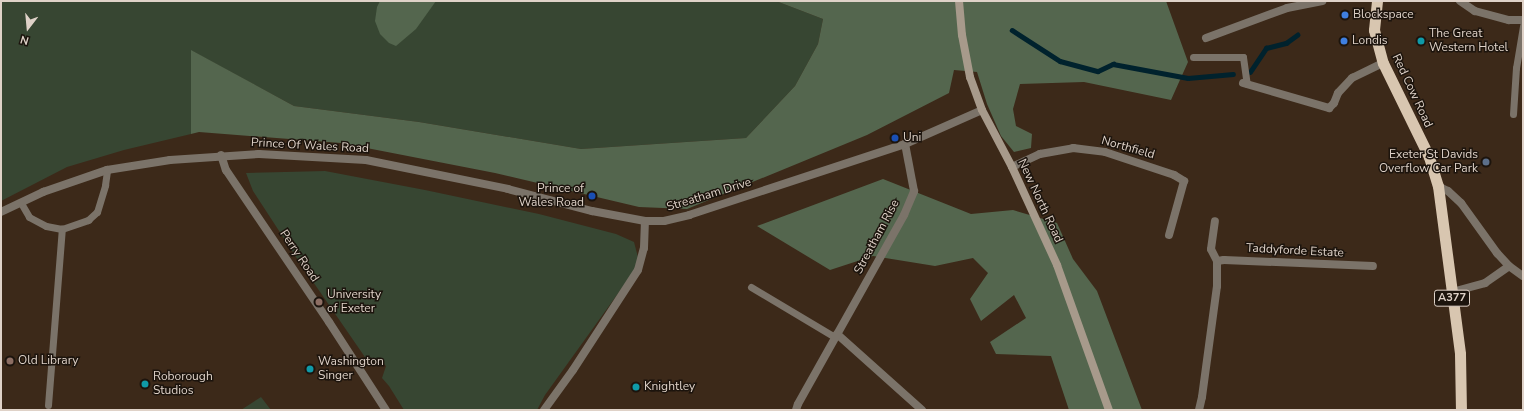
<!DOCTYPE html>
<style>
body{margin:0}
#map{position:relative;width:1524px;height:411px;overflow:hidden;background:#3c2919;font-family:"Nunito Sans",sans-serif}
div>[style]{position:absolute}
.green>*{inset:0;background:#374632}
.forest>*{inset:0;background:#54664e}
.stream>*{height:4.5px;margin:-2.25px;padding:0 2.25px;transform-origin:2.25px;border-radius:2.25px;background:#00222d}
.service>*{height:7px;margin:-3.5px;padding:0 3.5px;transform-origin:3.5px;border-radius:3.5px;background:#7b7369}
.minor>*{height:8px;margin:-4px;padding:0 4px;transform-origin:4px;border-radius:4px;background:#7b7369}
.tertiary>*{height:8px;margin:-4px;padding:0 4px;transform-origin:4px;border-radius:4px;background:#7b7369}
.secondary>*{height:8px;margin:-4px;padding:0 4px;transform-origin:4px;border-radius:4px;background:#a79a8b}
.trunk>*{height:11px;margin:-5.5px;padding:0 5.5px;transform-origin:5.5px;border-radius:5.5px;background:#d8c6b0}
.dots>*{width:11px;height:11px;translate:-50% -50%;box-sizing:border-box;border:2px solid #1c140d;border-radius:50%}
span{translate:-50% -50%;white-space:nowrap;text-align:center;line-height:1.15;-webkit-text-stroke:3px #1c140d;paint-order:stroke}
.shield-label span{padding:1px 3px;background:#1c140d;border:1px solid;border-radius:3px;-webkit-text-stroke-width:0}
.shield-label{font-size:11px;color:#dfd2c8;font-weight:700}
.poi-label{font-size:12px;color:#dfd2c8}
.left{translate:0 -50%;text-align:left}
.right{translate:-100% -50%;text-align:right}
.street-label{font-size:12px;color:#dfd2c8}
.frame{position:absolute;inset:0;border:2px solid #dfd2c8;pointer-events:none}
.north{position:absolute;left:8px;top:8px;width:40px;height:40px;-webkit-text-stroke:3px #1c140d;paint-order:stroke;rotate:196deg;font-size:11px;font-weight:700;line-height:16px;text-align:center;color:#dfd2c8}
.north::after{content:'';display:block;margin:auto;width:14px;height:18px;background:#dfd2c8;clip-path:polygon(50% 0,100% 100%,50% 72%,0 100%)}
</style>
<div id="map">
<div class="green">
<div style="clip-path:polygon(1px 1px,776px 1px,823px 19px,818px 44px,795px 86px,746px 138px,581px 149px,419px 122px,294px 106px,192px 51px,191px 134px,124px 150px,67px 167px,1px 201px)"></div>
<div style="clip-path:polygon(325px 171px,425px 190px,539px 214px,616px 234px,634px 242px,639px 261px,632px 274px,545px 395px,537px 410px,404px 410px,389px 386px,382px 378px,386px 366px,380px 360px,369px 363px,298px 260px,253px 191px,246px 173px)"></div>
<div style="clip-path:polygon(261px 397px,271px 410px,241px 410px)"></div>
</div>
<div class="forest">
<div style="clip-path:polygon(380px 1px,436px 1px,416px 29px,396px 46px,389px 43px,380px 34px,375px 21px,377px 7px)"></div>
<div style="clip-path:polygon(776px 1px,1166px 1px,1188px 62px,1171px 100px,1084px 82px,1020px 84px,1013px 109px,1016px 126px,1032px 134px,1031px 148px,1014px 152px,1001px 136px,987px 104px,977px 72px,954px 70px,949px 93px,867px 135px,687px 209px,639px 207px,495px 173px,341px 143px,199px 132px,191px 134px,191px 50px,294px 106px,419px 122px,581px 149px,746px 138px,795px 86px,818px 44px,823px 19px)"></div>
<div style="clip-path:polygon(883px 179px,971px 214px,1013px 210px,1057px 223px,1073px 259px,1097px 291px,1142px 410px,1069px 410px,1051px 356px,996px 354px,990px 342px,1026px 318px,1014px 295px,981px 321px,970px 299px,988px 273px,973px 258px,935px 266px,873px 256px,830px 270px,757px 226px)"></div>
</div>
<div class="stream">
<div style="left:1012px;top:30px;width:57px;rotate:32.9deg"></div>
<div style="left:1060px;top:61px;width:39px;rotate:15deg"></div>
<div style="left:1098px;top:71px;width:17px;rotate:-25deg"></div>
<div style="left:1113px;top:64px;width:76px;rotate:10.6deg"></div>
<div style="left:1188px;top:78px;width:45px;rotate:-5.1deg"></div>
<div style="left:1250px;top:72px;width:29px;rotate:-56deg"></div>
<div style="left:1266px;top:48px;width:21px;rotate:-14deg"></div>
<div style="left:1286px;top:43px;width:14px;rotate:-36deg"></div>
</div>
<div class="service">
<div style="left:1193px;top:57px;width:50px"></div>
<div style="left:1243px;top:57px;width:27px;rotate:82deg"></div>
<div style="left:1513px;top:114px;width:46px;rotate:-86.3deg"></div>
<div style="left:1516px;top:68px;width:43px;rotate:-80.5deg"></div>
<div style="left:21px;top:203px;width:16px;rotate:60deg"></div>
<div style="left:29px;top:217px;width:19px;rotate:28deg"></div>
<div style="left:46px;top:226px;width:16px;rotate:11deg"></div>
<div style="left:62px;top:229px;width:28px;rotate:-19deg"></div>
<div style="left:88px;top:220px;width:12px;rotate:-42deg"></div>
<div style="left:97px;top:212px;width:28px;rotate:-73deg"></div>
<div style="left:105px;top:185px;width:15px;rotate:-82deg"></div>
<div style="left:751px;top:287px;width:98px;rotate:30.8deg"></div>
<div style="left:48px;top:405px;width:177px;rotate:-85.5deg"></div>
</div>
<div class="minor">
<div style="left:1460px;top:1px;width:18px;rotate:34deg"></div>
<div style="left:1475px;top:11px;width:35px;rotate:15deg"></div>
<div style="left:1509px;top:20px;width:14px"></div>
<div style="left:1206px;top:38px;width:86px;rotate:-20.3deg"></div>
<div style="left:1287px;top:8px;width:36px;rotate:-11deg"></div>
<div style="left:1243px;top:83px;width:90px;rotate:16.2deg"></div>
<div style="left:1329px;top:108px;width:7px;rotate:-45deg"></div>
<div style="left:1334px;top:103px;width:11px;rotate:-68deg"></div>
<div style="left:1338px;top:93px;width:21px;rotate:-47deg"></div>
<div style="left:1352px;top:78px;width:34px;rotate:-26deg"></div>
<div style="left:221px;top:155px;width:16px;rotate:72deg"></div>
<div style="left:226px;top:170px;width:184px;rotate:55.9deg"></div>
<div style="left:329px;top:322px;width:105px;rotate:57.1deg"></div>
<div style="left:1012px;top:167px;width:31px;rotate:-25deg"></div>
<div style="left:1040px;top:154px;width:34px;rotate:-10deg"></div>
<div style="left:1073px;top:148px;width:32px;rotate:7deg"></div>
<div style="left:1105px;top:152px;width:73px;rotate:18.4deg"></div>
<div style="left:1174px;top:175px;width:12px;rotate:31deg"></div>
<div style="left:1184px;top:181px;width:56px;rotate:105.5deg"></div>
<div style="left:1438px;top:186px;width:11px;rotate:27deg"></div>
<div style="left:1448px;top:191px;width:18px;rotate:43deg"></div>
<div style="left:1461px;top:203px;width:62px;rotate:54.2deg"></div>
<div style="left:1497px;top:253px;width:18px;rotate:47deg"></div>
<div style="left:1509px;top:266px;width:17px;rotate:36deg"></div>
<div style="left:1217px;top:261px;width:7px;rotate:-8deg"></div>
<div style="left:1224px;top:260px;width:149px;rotate:2.3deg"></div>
<div style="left:1452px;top:292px;width:34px;rotate:-15deg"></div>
<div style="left:1485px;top:283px;width:29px;rotate:-35deg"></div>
<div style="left:837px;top:334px;width:114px;rotate:41.8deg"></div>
<div style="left:544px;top:410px;width:49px;rotate:-54.1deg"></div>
<div style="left:573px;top:370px;width:119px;rotate:-57deg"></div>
<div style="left:638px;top:270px;width:23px;rotate:-75deg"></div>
<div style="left:644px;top:248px;width:27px;rotate:-88deg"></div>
<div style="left:796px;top:410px;width:6px;rotate:-72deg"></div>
<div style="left:798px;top:404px;width:217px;rotate:-60.7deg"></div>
<div style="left:904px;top:215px;width:26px;rotate:-67deg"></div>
<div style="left:914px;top:191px;width:48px;rotate:-100.8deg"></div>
<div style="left:1199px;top:410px;width:13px;rotate:-77deg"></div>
<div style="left:1202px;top:397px;width:112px;rotate:-82.3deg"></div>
<div style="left:1217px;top:286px;width:25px;rotate:-90deg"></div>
<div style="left:1217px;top:261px;width:13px;rotate:-117deg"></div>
<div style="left:1211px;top:249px;width:28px;rotate:-82deg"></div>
</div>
<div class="tertiary">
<div style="left:1px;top:212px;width:47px;rotate:-25.5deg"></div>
<div style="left:43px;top:192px;width:68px;rotate:-19deg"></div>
<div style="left:107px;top:170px;width:64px;rotate:-9deg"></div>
<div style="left:170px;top:160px;width:89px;rotate:-3.9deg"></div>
<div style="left:259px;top:154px;width:107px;rotate:3.2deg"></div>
<div style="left:366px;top:160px;width:145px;rotate:11.5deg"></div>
<div style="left:508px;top:189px;width:87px;rotate:14.7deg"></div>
<div style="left:592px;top:211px;width:54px;rotate:10.7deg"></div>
<div style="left:645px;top:221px;width:19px"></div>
<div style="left:664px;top:221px;width:26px;rotate:-13deg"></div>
<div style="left:689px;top:215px;width:227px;rotate:-18.2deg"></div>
<div style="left:905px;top:144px;width:84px;rotate:-23.8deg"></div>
</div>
<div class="secondary">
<div style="left:959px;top:1px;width:34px;rotate:85deg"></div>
<div style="left:962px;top:35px;width:43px;rotate:79.2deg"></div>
<div style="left:970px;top:77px;width:35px;rotate:70deg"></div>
<div style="left:982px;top:110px;width:64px;rotate:62.2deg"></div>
<div style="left:1012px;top:167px;width:108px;rotate:65.3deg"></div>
<div style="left:1057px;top:265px;width:154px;rotate:70.3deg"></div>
</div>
<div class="trunk">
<div style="left:1377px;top:1px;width:29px;rotate:96deg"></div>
<div style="left:1374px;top:30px;width:34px;rotate:75deg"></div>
<div style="left:1383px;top:63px;width:105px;rotate:63.9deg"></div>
<div style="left:1429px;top:157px;width:30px;rotate:73deg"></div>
<div style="left:1438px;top:186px;width:169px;rotate:82.5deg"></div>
<div style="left:1460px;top:354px;width:56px;rotate:89deg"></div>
</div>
<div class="dots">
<div style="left:1345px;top:15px;background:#3f7fe0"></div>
<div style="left:1344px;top:41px;background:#3f7fe0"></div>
<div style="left:1421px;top:41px;background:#0f9aa8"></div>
<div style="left:895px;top:138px;background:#1a4fb4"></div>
<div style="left:1486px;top:162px;background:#5c6f8a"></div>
<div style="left:592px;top:196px;background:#1a4fb4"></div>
<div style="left:319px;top:302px;background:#8d6e63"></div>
<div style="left:10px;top:361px;background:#8d6e63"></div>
<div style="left:310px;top:369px;background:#0f9aa8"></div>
<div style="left:145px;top:384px;background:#0f9aa8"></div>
<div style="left:636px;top:387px;background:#0f9aa8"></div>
</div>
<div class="shield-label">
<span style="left:1452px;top:298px">A377</span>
</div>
<div class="poi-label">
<span class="left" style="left:1353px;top:15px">Blockspace</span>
<span class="left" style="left:1429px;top:41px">The Great<br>Western Hotel</span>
<span class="left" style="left:1352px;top:41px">Londis</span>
<span class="left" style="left:903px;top:138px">Uni</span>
<span class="right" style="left:1478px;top:162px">Exeter St Davids<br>Overflow Car Park</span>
<span class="right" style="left:584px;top:196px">Prince of<br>Wales Road</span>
<span class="left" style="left:327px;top:302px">University<br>of Exeter</span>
<span class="left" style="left:18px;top:361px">Old Library</span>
<span class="left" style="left:318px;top:369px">Washington<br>Singer</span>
<span class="left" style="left:153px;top:384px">Roborough<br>Studios</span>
<span class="left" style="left:644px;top:387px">Knightley</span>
</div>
<div class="street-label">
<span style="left:1412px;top:91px;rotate:65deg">Red Cow Road</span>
<span style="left:310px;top:146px;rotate:3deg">Prince Of Wales Road</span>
<span style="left:1128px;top:148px;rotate:16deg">Northfield</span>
<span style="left:709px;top:195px;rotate:-17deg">Streatham Drive</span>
<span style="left:1040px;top:201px;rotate:65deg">New North Road</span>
<span style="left:877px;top:237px;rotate:-62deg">Streatham Rise</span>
<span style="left:1295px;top:251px;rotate:3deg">Taddyforde Estate</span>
<span style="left:299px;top:256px;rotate:56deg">Perry Road</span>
</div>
<div class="frame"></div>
<div class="north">N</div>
</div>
